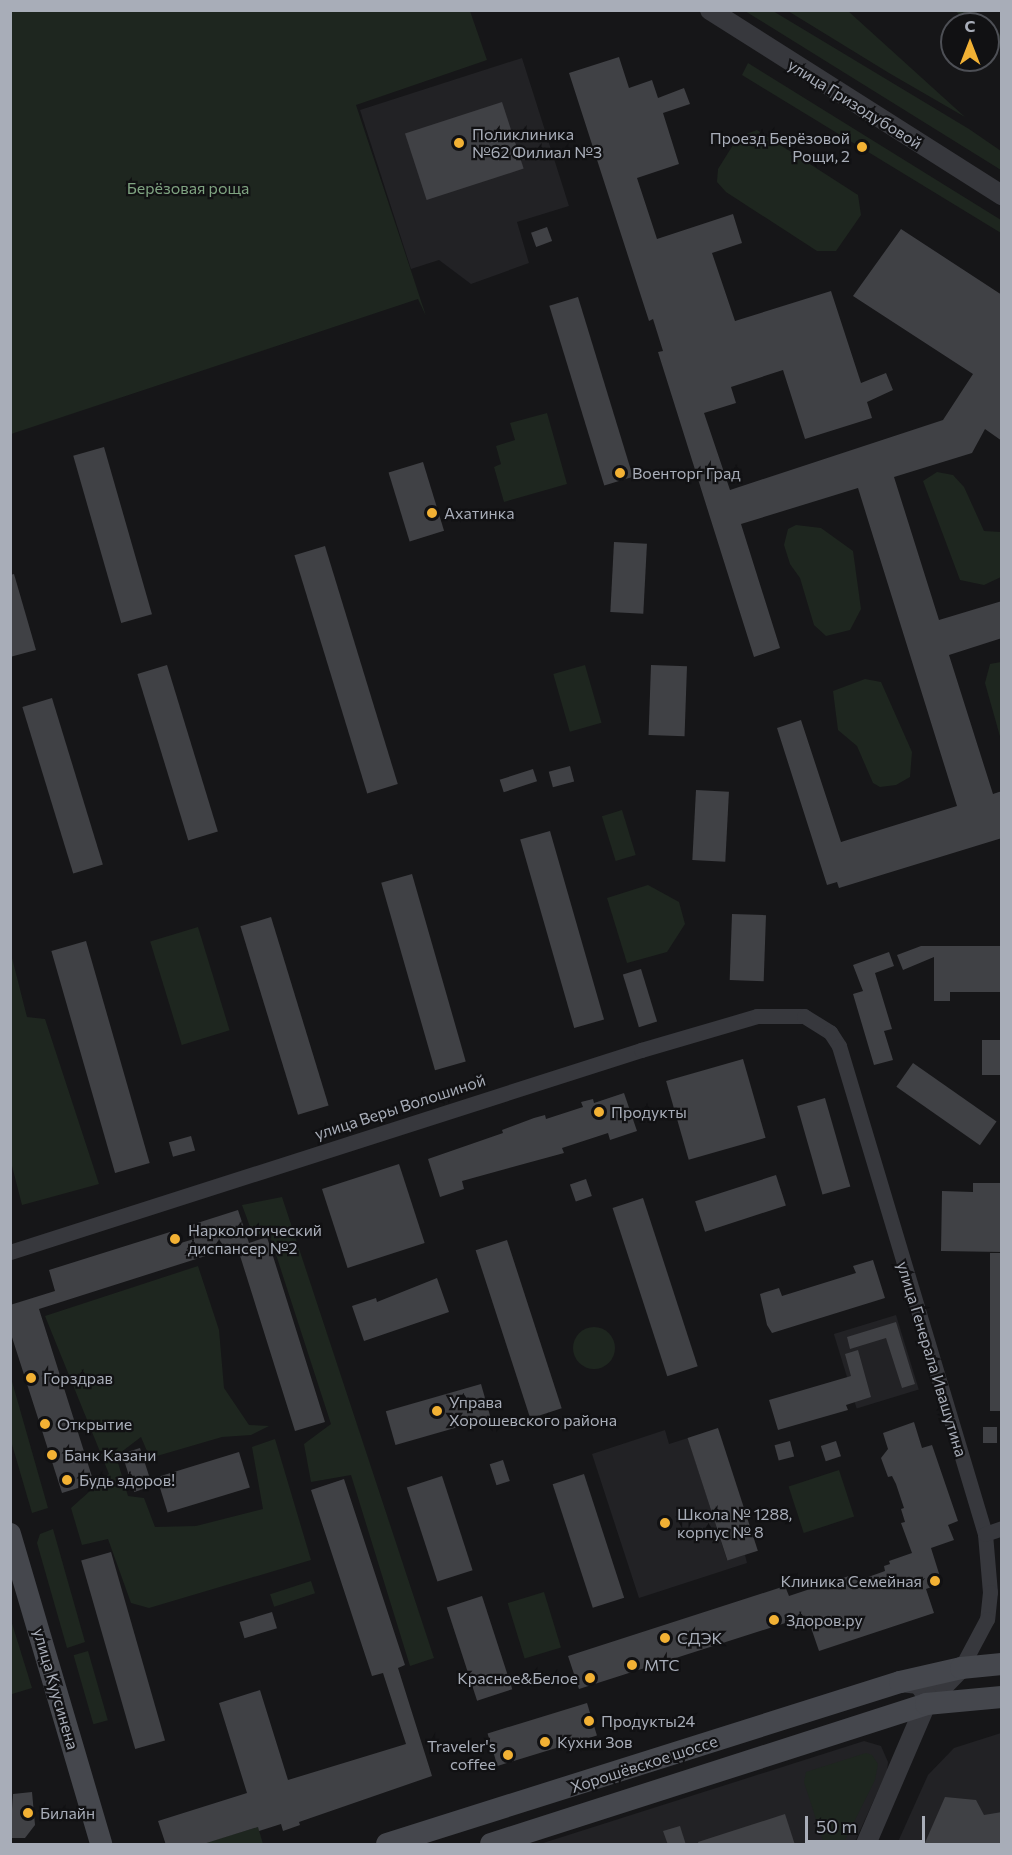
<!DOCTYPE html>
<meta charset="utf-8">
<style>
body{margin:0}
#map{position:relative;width:1012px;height:1855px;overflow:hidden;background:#161618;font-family:Commissioner,sans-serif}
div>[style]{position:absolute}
.built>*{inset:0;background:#222225;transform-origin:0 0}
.green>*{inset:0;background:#1e261f;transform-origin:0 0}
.round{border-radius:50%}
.building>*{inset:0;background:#404145;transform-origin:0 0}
.minor>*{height:15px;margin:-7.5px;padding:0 7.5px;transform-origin:7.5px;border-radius:7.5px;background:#37383d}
.tertiary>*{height:20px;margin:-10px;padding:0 10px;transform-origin:10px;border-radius:10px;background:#37383d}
.secondary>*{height:22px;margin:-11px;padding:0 11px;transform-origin:11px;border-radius:11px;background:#45474d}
.dots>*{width:16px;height:16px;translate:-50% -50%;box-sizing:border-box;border:3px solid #111113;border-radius:50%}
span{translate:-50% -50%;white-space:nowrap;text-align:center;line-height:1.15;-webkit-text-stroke:4.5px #111113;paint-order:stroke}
.street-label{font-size:16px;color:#a8adb8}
.poi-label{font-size:16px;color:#a8adb8}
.left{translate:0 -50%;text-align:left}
.right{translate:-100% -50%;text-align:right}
.park-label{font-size:16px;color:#7fa381}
.frame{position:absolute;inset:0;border:12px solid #a8adb8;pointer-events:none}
.north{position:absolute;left:940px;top:12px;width:60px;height:60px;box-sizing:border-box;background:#111113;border:2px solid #4d4f55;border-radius:50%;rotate:0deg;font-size:16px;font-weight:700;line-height:24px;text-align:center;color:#a8adb8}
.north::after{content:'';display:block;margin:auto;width:21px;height:27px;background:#f2b134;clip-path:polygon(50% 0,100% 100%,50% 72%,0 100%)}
.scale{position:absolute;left:805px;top:1816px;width:120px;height:27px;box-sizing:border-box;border:3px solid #a8adb8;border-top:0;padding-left:8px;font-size:18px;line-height:21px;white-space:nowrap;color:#a8adb8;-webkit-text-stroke:4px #111113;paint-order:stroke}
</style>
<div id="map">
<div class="built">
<div style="clip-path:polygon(522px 58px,569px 206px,517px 222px,529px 263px,471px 284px,439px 260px,411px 269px,360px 110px)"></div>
<div style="left:896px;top:1315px;width:78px;height:65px;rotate:73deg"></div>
<div style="clip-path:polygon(665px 1430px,669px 1444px,688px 1438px,727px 1560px,745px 1555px,747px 1563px,639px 1598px,592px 1454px)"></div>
<div style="clip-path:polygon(1001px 1733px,1001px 1844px,897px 1844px,928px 1775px,954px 1748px)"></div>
<div style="clip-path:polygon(864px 1741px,881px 1746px,888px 1762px,887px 1771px,854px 1844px,540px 1844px)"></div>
</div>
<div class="green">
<div style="clip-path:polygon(10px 11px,470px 11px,487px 60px,356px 105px,426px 316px,418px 299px,11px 434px)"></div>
<div style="clip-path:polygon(745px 11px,773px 11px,969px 129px,1001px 151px,1001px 170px)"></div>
<div style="clip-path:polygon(788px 11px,848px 11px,965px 117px,889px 73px)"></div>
<div style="clip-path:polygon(955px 11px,973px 11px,1001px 35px,1001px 48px,988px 37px,988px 24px,972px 24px)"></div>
<div style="clip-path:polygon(748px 63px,1001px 220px,1001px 233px,742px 75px)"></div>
<div style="clip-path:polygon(757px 130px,858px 195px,861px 215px,836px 251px,817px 251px,726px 192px,717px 182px,718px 169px,738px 137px)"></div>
<div style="clip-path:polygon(547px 413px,567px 484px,504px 502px,494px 467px,501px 464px,496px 446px,515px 440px,510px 423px)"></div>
<div style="clip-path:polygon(937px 472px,953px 475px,964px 487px,984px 531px,1001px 532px,1001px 577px,984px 585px,960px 580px,923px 481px)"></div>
<div style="clip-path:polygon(796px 525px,821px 528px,853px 551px,861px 609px,850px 630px,826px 636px,814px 625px,800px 578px,790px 564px,784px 545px,788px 529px)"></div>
<div style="clip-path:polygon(1001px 662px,1002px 662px,1001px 740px,985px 683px,990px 664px)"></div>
<div style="left:585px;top:665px;width:60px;height:33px;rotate:74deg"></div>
<div style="clip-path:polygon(865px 679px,881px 682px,912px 752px,910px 777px,896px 785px,880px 787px,873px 783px,857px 746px,838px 730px,833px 691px)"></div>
<div style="left:622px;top:810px;width:47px;height:21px;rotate:73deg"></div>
<div style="clip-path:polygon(648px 885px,679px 902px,685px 924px,667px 952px,627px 963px,607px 898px)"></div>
<div style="left:198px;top:927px;width:108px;height:50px;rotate:73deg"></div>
<div style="clip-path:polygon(10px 950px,27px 1017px,45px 1019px,99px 1184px,22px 1205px,11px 1162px)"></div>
<div style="clip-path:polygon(282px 1197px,434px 1658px,410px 1666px,351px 1475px,311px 1482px,304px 1444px,331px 1424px,269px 1233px,253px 1235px,242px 1205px)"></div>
<div style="clip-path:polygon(198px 1266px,219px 1330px,224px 1388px,249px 1425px,269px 1426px,251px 1435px,222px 1437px,150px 1458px,141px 1437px,116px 1456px,128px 1496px,144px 1498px,155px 1527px,196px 1526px,263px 1509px,252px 1447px,275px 1439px,311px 1560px,149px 1608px,131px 1603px,108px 1539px,82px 1545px,71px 1508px,109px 1474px,45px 1316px)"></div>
<div class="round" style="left:573px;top:1327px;width:42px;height:42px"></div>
<div style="clip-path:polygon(11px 1378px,48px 1508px,32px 1513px,11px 1441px)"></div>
<div style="left:839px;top:1470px;width:49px;height:53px;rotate:72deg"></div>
<div style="clip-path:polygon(53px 1529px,85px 1642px,67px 1648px,37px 1543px,40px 1534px)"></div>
<div style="left:311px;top:1581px;width:13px;height:43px;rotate:72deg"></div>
<div style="left:544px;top:1592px;width:58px;height:38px;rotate:73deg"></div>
<div style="clip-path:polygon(10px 1617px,32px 1688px,12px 1694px,10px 1690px)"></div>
<div style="left:88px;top:1651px;width:72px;height:15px;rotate:74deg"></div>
<div style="clip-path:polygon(866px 1753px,872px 1755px,878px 1764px,875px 1780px,843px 1844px,824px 1844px,804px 1782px,806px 1772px)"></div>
<div style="clip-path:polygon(258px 1827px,263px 1844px,201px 1844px)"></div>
</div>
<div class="building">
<div style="clip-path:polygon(619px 57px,629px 88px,652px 80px,658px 98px,684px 88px,690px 104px,663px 113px,679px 164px,637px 178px,657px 239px,733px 214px,742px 243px,712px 253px,735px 321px,831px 291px,861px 383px,886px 373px,893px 390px,867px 402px,872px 418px,805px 439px,783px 370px,731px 387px,736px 403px,704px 413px,730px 490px,943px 420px,973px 374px,853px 296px,901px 229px,1002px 295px,1002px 441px,985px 429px,972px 453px,894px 477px,939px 620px,1002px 601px,1002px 638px,949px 655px,993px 794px,1002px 791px,1002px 838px,839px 888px,837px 882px,827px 885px,777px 728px,801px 720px,841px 842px,957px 806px,858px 488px,741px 524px,780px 648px,754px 657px,658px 352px,663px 351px,653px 319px,649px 321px,569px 73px)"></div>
<div style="left:502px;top:102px;width:70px;height:102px;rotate:72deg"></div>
<div style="left:547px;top:227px;width:15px;height:17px;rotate:70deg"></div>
<div style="left:578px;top:297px;width:188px;height:30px;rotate:73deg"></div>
<div style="left:104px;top:447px;width:174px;height:32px;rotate:74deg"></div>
<div style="left:423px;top:462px;width:72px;height:36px;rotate:73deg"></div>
<div style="left:614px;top:542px;width:33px;height:70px;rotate:3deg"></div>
<div style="left:325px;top:546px;width:249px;height:32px;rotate:73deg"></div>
<div style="clip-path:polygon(14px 574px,36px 650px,10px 657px,10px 575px)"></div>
<div style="left:167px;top:665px;width:174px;height:31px;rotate:73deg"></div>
<div style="left:651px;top:665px;width:36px;height:70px;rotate:2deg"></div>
<div style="left:52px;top:698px;width:174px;height:31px;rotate:73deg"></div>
<div style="left:570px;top:766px;width:16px;height:22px;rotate:75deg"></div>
<div style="left:533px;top:769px;width:13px;height:35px;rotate:72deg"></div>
<div style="left:696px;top:790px;width:33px;height:70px;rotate:3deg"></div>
<div style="left:550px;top:831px;width:196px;height:31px;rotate:74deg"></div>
<div style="left:412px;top:874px;width:195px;height:32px;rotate:74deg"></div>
<div style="left:732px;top:914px;width:34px;height:66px;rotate:2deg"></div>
<div style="left:271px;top:917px;width:197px;height:32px;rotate:73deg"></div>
<div style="left:86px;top:941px;width:231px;height:36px;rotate:74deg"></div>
<div style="clip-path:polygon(921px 946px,1002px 946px,1002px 992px,950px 992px,950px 1001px,934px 1001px,934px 957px,903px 970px,897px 955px)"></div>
<div style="clip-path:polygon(889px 952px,894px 966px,875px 973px,892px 1029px,884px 1031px,893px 1060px,874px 1065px,853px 994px,863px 991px,853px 965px)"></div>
<div style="left:641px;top:969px;width:55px;height:19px;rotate:73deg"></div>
<div style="left:982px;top:1040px;width:20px;height:35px"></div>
<div style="left:743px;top:1059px;width:82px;height:80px;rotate:74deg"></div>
<div style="left:913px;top:1063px;width:102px;height:29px;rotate:35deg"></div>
<div style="clip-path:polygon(624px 1093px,637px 1131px,610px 1140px,608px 1133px,562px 1148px,564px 1153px,462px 1181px,464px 1189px,440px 1197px,428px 1159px,503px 1133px,502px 1130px,534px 1118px,545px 1115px,546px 1119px,583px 1107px,581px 1102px,593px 1099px,594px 1103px)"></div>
<div style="left:825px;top:1098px;width:92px;height:29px;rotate:74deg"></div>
<div style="left:191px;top:1136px;width:15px;height:23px;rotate:74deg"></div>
<div style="left:399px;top:1164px;width:83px;height:81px;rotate:72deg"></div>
<div style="left:776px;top:1175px;width:32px;height:85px;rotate:72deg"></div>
<div style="left:586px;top:1179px;width:18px;height:17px;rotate:71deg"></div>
<div style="clip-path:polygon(973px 1183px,1002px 1183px,1002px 1252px,941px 1251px,942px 1191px,973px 1192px)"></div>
<div style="left:643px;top:1198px;width:177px;height:32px;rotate:72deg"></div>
<div style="clip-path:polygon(238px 1210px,249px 1243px,267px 1237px,325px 1422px,295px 1431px,237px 1246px,39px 1309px,94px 1483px,62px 1493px,10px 1331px,10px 1305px,55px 1291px,49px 1270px,170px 1232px,174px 1245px,194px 1239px,191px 1225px)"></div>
<div style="left:507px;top:1240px;width:177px;height:33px;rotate:72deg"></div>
<div style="left:990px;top:1253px;width:12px;height:158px"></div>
<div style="clip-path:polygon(873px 1260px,885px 1298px,772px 1333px,767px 1325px,760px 1294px,779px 1288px,782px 1296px,856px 1273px,853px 1266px)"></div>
<div style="clip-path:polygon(437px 1278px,449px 1312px,364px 1341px,352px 1306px,376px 1298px,377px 1302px)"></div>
<div style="clip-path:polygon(896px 1322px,915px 1384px,902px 1388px,886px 1338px,850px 1349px,847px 1337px)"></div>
<div style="clip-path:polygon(858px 1350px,871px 1397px,846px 1405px,848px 1410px,778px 1430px,769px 1400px,851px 1376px,845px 1354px)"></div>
<div style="left:481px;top:1384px;width:35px;height:99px;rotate:74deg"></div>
<div style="clip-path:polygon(914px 1422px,922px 1448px,932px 1445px,958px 1521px,948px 1525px,954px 1540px,931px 1548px,942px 1583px,926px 1589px,934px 1613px,819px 1651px,807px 1616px,579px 1689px,568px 1656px,785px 1586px,789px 1596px,849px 1576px,850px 1580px,859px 1577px,860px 1580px,885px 1571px,884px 1566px,890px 1564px,889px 1561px,912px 1553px,901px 1523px,905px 1522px,901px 1509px,904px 1508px,896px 1484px,892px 1476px,888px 1477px,881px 1458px,888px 1449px,883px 1433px)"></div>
<div style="left:983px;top:1427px;width:14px;height:16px"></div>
<div style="left:718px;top:1428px;width:129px;height:32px;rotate:72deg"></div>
<div style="left:790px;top:1441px;width:16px;height:16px;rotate:75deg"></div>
<div style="left:836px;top:1441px;width:16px;height:16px;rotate:72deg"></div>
<div style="left:140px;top:1448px;width:40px;height:19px;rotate:72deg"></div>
<div style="left:239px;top:1452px;width:37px;height:86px;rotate:73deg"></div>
<div style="left:503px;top:1460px;width:22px;height:14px;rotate:72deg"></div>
<div style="left:584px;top:1474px;width:130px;height:33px;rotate:72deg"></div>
<div style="left:442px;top:1476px;width:99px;height:37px;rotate:72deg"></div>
<div style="clip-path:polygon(344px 1479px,405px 1665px,398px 1668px,432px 1776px,299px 1822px,300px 1825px,283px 1831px,281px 1824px,259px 1831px,258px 1827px,200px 1845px,166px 1845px,158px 1821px,247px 1793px,219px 1703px,260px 1690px,288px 1780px,406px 1744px,383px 1673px,372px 1676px,311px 1490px)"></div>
<div style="left:111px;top:1552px;width:196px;height:31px;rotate:74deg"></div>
<div style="left:482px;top:1596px;width:98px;height:37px;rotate:72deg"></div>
<div style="left:272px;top:1612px;width:17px;height:34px;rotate:73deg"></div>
<div style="left:587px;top:1703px;width:34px;height:104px;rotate:73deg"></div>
<div style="clip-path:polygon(32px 1792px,35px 1825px,25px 1838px,10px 1838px,13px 1794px)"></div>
<div style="clip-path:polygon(945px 1797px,976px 1800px,984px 1815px,1002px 1812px,1002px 1845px,924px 1845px)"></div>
<div style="clip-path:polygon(785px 1814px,795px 1845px,699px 1845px,698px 1842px)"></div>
<div style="clip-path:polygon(680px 1826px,686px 1845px,668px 1845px,663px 1831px)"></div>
</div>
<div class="minor">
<div style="left:10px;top:1252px;width:663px;rotate:-17.75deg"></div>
<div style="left:641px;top:1050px;width:121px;rotate:-16.3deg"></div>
<div style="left:757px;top:1016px;width:47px"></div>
<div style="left:804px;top:1016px;width:31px;rotate:32deg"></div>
<div style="left:830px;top:1032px;width:17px;rotate:57deg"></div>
<div style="left:839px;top:1046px;width:509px;rotate:73.34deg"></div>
<div style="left:985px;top:1534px;width:58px;rotate:85.1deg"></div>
<div style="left:990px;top:1592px;width:27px;rotate:96deg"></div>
<div style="left:987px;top:1619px;width:55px;rotate:118deg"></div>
<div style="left:985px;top:1534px;width:18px;rotate:-19deg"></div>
</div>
<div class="tertiary">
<div style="left:710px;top:10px;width:346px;rotate:32.4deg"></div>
<div style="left:926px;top:1704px;width:50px;rotate:-45.8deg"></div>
<div style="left:866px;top:1844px;width:152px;rotate:-66.8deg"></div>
<div style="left:926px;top:1704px;width:8px;rotate:-83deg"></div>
<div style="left:927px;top:1696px;width:14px;rotate:-124deg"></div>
<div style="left:919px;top:1684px;width:19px;rotate:-174deg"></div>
</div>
<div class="secondary">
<div style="left:10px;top:1534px;width:323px;rotate:73.6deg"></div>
<div style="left:387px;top:1844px;width:538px;rotate:-17.53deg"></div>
<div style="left:900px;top:1682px;width:63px;rotate:-12.9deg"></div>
<div style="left:961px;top:1668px;width:41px;rotate:-5.6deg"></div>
<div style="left:491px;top:1844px;width:457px;rotate:-17.8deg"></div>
<div style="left:926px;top:1704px;width:76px;rotate:-5.3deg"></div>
</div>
<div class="dots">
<div style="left:459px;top:143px;background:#f2b134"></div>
<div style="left:862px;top:147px;background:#f2b134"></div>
<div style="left:620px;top:473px;background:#f2b134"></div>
<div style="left:432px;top:513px;background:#f2b134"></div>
<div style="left:599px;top:1112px;background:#f2b134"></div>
<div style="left:175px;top:1239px;background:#f2b134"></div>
<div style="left:31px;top:1378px;background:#f2b134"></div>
<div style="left:437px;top:1411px;background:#f2b134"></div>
<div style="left:45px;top:1424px;background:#f2b134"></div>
<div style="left:52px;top:1455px;background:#f2b134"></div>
<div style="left:67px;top:1480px;background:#f2b134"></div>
<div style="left:665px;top:1523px;background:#f2b134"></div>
<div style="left:935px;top:1581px;background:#f2b134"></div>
<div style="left:774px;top:1620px;background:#f2b134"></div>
<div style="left:665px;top:1638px;background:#f2b134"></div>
<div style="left:632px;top:1665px;background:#f2b134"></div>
<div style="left:590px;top:1678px;background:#f2b134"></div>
<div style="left:589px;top:1721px;background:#f2b134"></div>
<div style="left:545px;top:1742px;background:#f2b134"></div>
<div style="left:508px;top:1755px;background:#f2b134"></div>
<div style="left:28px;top:1813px;background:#f2b134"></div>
</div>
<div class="street-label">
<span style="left:855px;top:104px;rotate:32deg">улица Гризодубовой</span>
<span style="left:400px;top:1107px;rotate:-18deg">улица Веры Волошиной</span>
<span style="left:932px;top:1359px;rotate:73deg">улица Генерала Ивашутина</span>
<span style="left:56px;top:1689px;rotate:74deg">улица Куусинена</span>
<span style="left:644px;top:1764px;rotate:-18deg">Хорошёвское шоссе</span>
</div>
<div class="poi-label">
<span class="left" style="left:472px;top:143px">Поликлиника<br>№62 Филиал №3</span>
<span class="right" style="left:850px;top:147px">Проезд Берёзовой<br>Рощи, 2</span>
<span class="left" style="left:632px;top:473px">Военторг Град</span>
<span class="left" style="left:444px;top:513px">Ахатинка</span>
<span class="left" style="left:611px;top:1112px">Продукты</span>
<span class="left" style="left:188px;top:1239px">Наркологический<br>диспансер №2</span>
<span class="left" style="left:43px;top:1378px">Горздрав</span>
<span class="left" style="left:449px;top:1411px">Управа<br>Хорошевского района</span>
<span class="left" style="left:57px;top:1424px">Открытие</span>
<span class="left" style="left:64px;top:1455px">Банк Казани</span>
<span class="left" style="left:79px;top:1480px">Будь здоров!</span>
<span class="left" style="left:677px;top:1523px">Школа № 1288,<br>корпус № 8</span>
<span class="right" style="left:922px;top:1581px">Клиника Семейная</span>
<span class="left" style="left:786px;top:1620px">Здоров.ру</span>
<span class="left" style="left:677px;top:1638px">СДЭК</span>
<span class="left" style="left:644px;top:1665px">МТС</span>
<span class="right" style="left:578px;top:1678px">Красное&amp;Белое</span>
<span class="left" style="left:601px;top:1721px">Продукты24</span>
<span class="left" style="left:557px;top:1742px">Кухни Зов</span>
<span class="right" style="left:496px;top:1755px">Traveler's<br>coffee</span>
<span class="left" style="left:40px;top:1813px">Билайн</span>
</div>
<div class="park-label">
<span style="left:188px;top:188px">Берёзовая роща</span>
</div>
<div class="frame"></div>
<div class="north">С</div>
<div class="scale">50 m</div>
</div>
